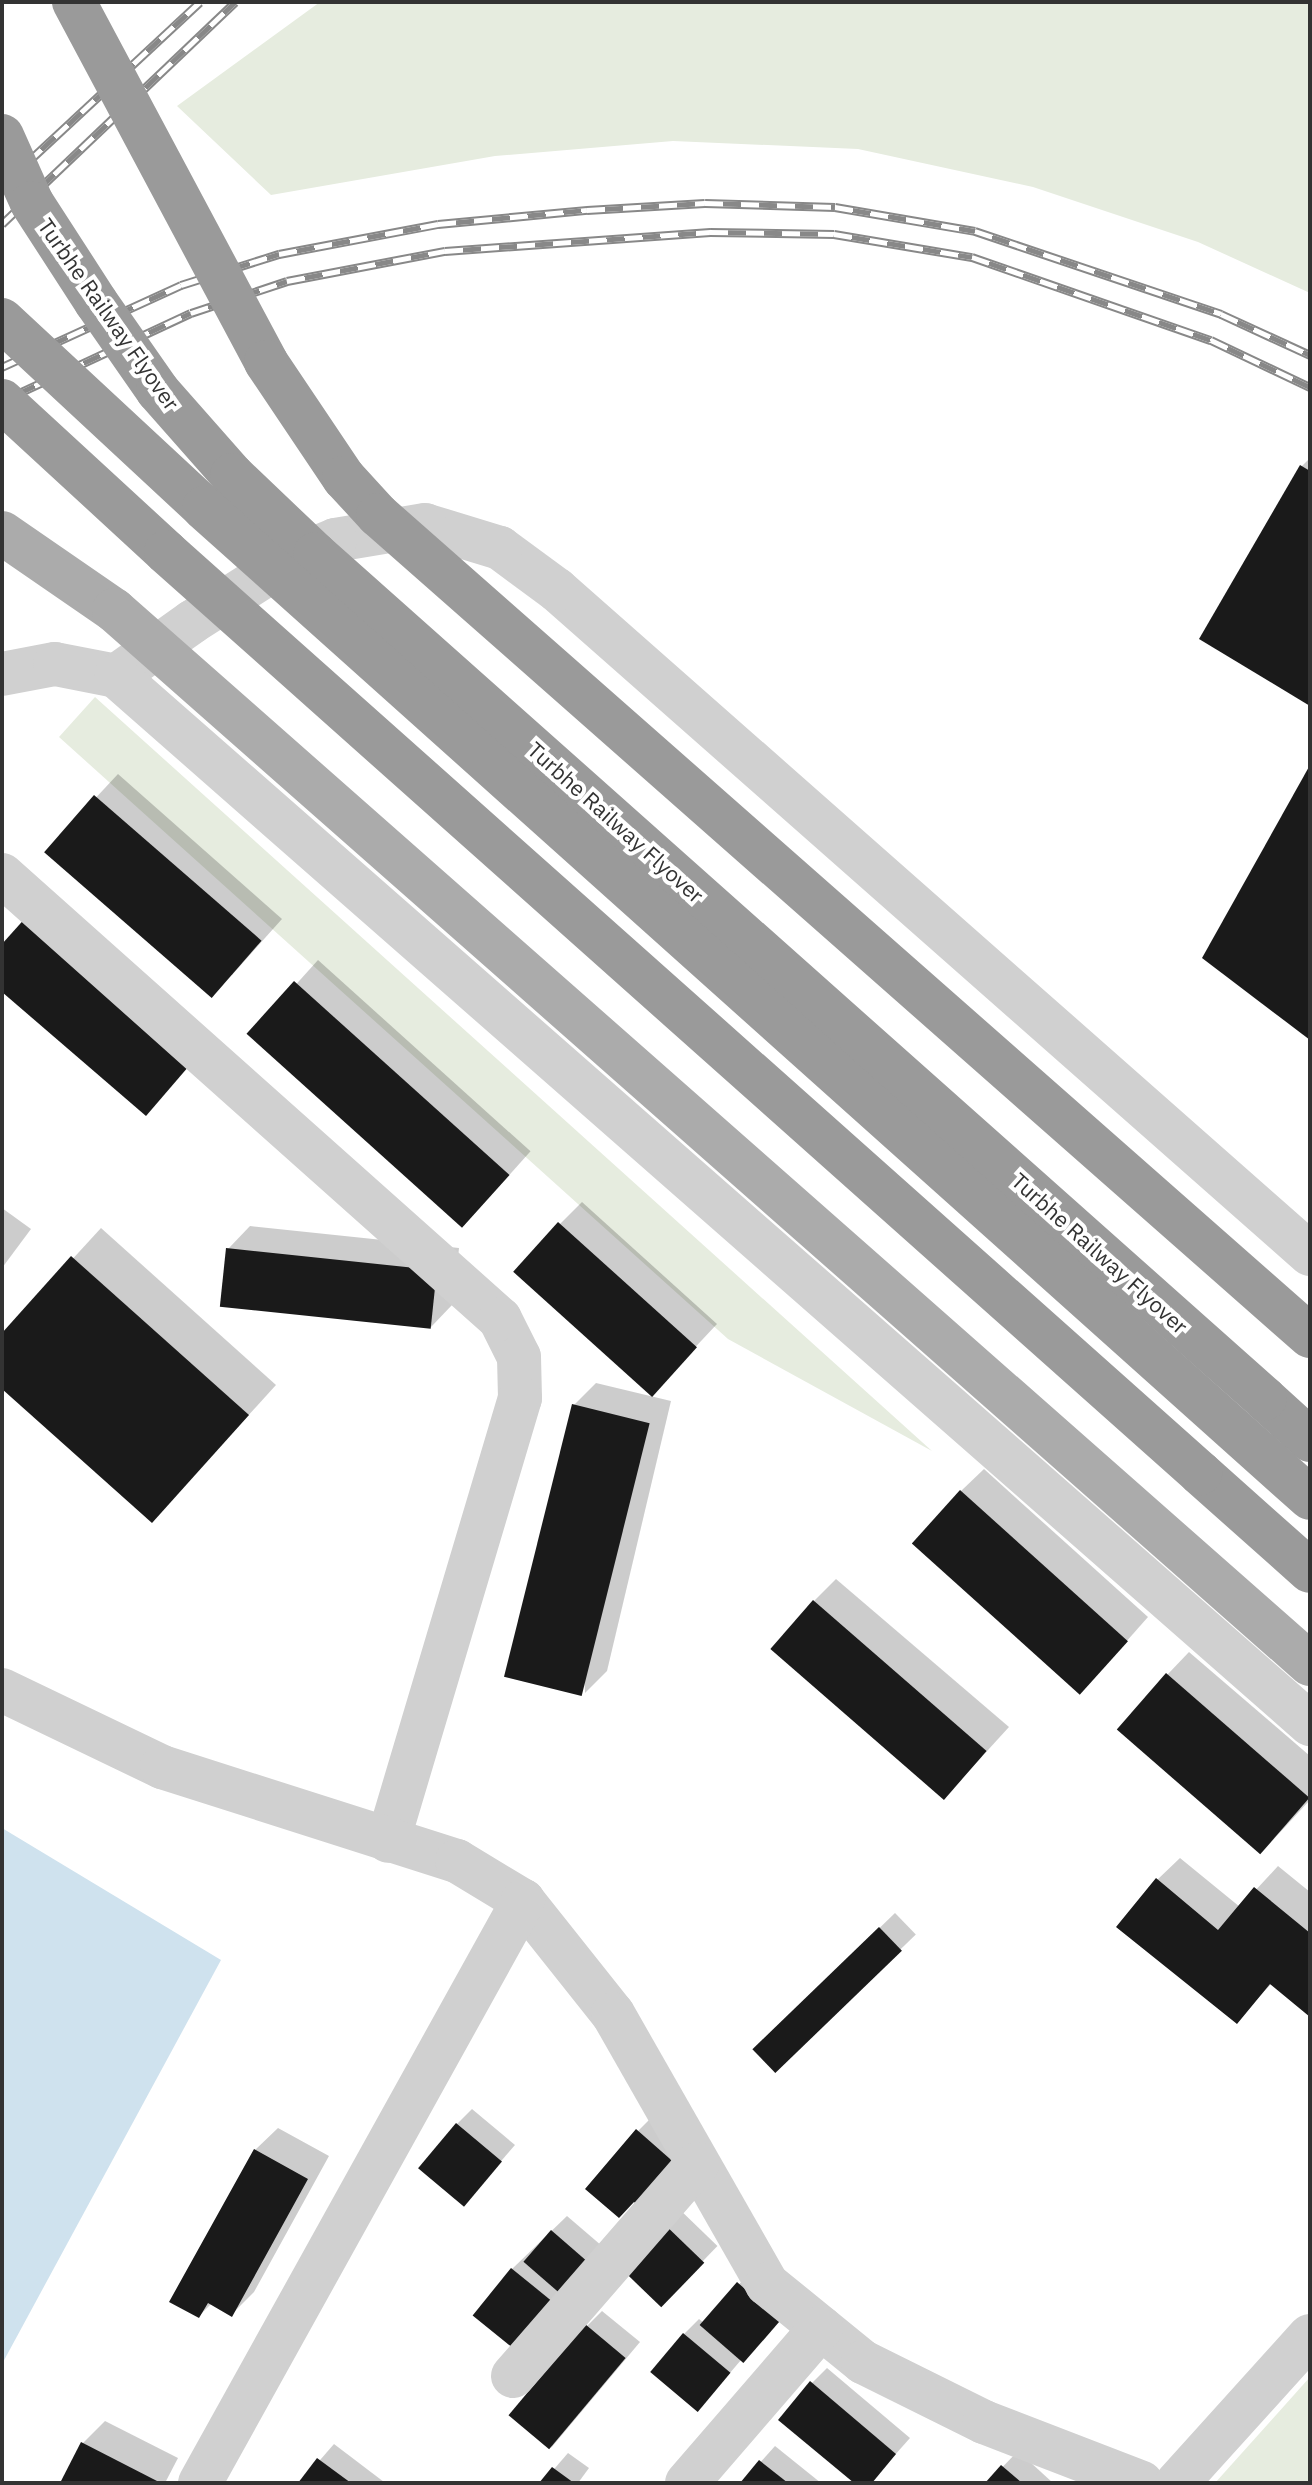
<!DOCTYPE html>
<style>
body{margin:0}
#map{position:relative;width:1312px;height:2485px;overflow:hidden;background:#fff;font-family:"IBM Plex Sans",sans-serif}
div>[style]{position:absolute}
.green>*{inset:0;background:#e6ecdf}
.water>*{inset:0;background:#cfe2ee}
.shadow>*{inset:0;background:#0003;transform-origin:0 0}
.building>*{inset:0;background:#1a1a1a;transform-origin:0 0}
.minor>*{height:44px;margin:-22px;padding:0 22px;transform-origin:22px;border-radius:22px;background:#d0d0d0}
.highway>*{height:44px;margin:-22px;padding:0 22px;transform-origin:22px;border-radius:22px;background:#9a9a9a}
.rail>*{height:9px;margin-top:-4.5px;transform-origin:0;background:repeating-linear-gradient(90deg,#fff 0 18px,#888 0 36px);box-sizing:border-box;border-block:2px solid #888}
.major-bridge>*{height:44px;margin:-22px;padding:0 22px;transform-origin:22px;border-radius:22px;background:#ababab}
.highway-bridge>*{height:44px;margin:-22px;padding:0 22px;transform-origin:22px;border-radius:22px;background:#9a9a9a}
span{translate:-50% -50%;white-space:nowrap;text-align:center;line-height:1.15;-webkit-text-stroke:8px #fff;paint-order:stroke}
.street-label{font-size:22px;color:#333}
.frame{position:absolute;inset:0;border:4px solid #333;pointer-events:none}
</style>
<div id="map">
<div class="green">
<div style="clip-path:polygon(320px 2px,1310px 2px,1310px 293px,1198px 242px,1033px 187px,858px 149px,673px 141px,495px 156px,271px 195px,177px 106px)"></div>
<div style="clip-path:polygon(95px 697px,932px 1451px,728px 1339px,59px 737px)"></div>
<div style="clip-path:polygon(1310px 2377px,1310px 2483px,1215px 2483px)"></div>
</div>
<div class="water">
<div style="clip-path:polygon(2px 1828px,221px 1960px,2px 2364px)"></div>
</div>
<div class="shadow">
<div style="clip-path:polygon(1310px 458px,1310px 703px,1302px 466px)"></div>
<div style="clip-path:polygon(118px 774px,282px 919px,232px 975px,46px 851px)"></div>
<div style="left:318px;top:960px;width:286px;height:100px;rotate:42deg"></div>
<div style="clip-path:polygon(582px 1202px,717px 1324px,673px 1371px,560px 1224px)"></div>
<div style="clip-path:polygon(2px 1208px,31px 1229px,2px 1268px)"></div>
<div style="clip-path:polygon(250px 1226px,459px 1248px,453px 1304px,431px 1327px,228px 1249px)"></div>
<div style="clip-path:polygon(101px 1228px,276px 1385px,152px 1521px,2px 1386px,2px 1336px)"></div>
<div style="clip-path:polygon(596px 1383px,671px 1401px,607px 1671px,585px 1693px,574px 1405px)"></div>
<div style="clip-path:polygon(984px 1469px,1148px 1617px,1102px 1669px,961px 1491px)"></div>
<div style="clip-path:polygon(836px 1579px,1009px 1727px,946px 1796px,814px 1601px)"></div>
<div style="clip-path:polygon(1189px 1652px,1310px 1756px,1310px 1800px,1262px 1852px,1167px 1675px)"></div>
<div style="clip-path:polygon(1180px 1858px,1240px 1907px,1278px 1866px,1310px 1892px,1310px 2014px,1272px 1983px,1236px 2022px,1157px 1880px)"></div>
<div style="left:895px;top:1913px;width:30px;height:195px;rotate:46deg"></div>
<div style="clip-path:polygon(472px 2109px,515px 2145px,464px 2204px,457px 2124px)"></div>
<div style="clip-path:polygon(653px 2116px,699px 2157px,664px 2197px,638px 2131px)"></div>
<div style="clip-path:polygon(278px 2128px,329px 2156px,254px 2292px,232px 2314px,212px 2303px,199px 2316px,255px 2150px)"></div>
<div style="left:675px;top:2205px;width:59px;height:81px;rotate:44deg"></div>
<div style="clip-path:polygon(567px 2216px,609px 2252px,521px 2352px,475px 2315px,512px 2269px)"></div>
<div style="clip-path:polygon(753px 2269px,741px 2360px,712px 2394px,653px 2372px,684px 2334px,699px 2319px,704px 2323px)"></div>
<div style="clip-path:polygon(602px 2311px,640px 2342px,551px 2448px,587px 2326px)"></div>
<div style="clip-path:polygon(827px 2368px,910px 2438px,870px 2483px,857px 2483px,812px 2383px)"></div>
<div style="clip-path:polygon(105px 2421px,178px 2458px,165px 2483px,63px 2483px,83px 2443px)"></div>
<div style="clip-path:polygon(334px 2444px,384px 2482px,383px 2483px,300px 2483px)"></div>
<div style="clip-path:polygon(775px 2446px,821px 2483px,742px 2483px)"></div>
<div style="clip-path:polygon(1018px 2451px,1053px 2483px,987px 2483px)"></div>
<div style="clip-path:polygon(568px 2453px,589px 2468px,578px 2483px,542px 2483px)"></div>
</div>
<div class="building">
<div style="clip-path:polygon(1300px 465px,1310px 471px,1310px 706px,1199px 639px)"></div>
<div style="clip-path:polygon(1310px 765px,1310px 1040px,1202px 958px)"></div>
<div style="left:94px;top:795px;width:222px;height:76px;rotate:41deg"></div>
<div style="clip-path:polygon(28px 915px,195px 1059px,146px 1116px,2px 992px,2px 944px)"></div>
<div style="left:294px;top:981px;width:290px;height:71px;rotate:42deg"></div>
<div style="left:558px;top:1222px;width:187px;height:67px;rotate:42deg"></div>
<div style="left:226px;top:1248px;width:212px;height:59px;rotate:6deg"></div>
<div style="clip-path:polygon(71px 1256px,249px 1415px,152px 1523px,2px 1389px,2px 1333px)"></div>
<div style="left:572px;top:1404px;width:80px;height:281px;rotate:14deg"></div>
<div style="left:960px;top:1490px;width:226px;height:72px;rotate:42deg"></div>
<div style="left:813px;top:1600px;width:230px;height:65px;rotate:41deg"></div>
<div style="left:1166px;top:1673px;width:190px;height:75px;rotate:41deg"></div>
<div style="clip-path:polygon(1156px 1878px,1218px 1930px,1254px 1887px,1310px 1933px,1310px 2017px,1270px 1984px,1237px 2024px,1116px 1927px)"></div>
<div style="left:879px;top:1927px;width:33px;height:176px;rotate:46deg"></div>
<div style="left:456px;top:2123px;width:60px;height:59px;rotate:40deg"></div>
<div style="clip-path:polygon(636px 2129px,686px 2173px,650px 2215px,634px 2202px,619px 2218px,585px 2189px)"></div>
<div style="clip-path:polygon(254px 2149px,308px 2179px,232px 2317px,208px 2303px,199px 2318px,169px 2302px)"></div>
<div style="left:659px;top:2219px;width:63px;height:62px;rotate:44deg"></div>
<div style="left:551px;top:2230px;width:58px;height:42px;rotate:41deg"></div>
<div style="left:511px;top:2268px;width:63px;height:61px;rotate:39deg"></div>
<div style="left:737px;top:2282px;width:58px;height:57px;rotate:41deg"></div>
<div style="left:585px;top:2324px;width:53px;height:119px;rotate:40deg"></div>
<div style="left:683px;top:2333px;width:62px;height:51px;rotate:40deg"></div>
<div style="clip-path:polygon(810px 2381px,896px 2454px,872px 2483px,854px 2483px,778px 2420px)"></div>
<div style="clip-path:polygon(81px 2442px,157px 2481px,156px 2483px,60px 2483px)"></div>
<div style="clip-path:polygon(317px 2458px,351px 2483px,298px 2483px)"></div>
<div style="clip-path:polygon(759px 2460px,788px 2483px,740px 2483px)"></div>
<div style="clip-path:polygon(1001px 2465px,1022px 2483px,985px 2483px)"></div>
<div style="clip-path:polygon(552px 2467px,574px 2483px,539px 2483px)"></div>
</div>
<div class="minor">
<div style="left:2px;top:674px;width:54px;rotate:-10.7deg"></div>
<div style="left:55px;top:664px;width:62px;rotate:11.1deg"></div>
<div style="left:2px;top:875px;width:667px;rotate:41.72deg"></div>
<div style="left:500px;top:1319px;width:42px;rotate:63.4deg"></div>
<div style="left:519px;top:1357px;width:41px;rotate:88.6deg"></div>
<div style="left:520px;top:1398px;width:462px;rotate:106.6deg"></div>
<div style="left:1310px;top:1254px;width:1004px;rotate:-138.59deg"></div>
<div style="left:557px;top:590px;width:71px;rotate:-143.6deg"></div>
<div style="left:500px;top:548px;width:78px;rotate:-163deg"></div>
<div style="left:425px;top:525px;width:91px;rotate:170.5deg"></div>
<div style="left:335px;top:540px;width:44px;rotate:157.5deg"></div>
<div style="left:294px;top:557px;width:121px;rotate:147.5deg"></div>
<div style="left:192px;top:622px;width:93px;rotate:144.6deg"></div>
<div style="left:116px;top:676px;width:1589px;rotate:41.27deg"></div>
<div style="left:2px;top:1690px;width:178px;rotate:25.7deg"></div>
<div style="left:162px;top:1767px;width:310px;rotate:17.7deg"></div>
<div style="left:457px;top:1861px;width:77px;rotate:31.2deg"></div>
<div style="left:523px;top:1901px;width:144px;rotate:51.5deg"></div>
<div style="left:613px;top:2014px;width:311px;rotate:60.3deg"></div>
<div style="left:767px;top:2284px;width:124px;rotate:39.1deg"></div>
<div style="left:863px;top:2362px;width:135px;rotate:26.4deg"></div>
<div style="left:984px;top:2422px;width:169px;rotate:21.1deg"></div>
<div style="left:513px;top:2376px;width:281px;rotate:-49deg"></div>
<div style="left:200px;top:2483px;width:666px;rotate:-60.97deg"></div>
<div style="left:687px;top:2483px;width:205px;rotate:-49.2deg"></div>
<div style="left:1177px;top:2483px;width:198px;rotate:-47.9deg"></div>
</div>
<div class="highway">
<div style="left:1265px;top:1399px;width:61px;rotate:42.3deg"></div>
<div style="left:1200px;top:1473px;width:147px;rotate:41.7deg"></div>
</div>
<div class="rail">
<div style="left:2px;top:186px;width:270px;rotate:-42.9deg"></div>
<div style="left:2px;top:224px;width:322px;rotate:-43.6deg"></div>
<div style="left:2px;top:367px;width:197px;rotate:-24.6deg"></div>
<div style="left:181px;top:285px;width:103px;rotate:-17.6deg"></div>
<div style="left:279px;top:254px;width:162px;rotate:-10.7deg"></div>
<div style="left:438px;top:224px;width:150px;rotate:-5.4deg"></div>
<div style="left:587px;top:210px;width:118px;rotate:-3.4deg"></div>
<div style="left:705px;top:203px;width:130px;rotate:1.8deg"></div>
<div style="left:835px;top:207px;width:142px;rotate:9.7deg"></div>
<div style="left:975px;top:231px;width:260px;rotate:18.6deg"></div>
<div style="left:1221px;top:314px;width:98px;rotate:24.7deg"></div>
<div style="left:2px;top:401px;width:208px;rotate:-25deg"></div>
<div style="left:191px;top:313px;width:101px;rotate:-18.4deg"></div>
<div style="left:287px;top:281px;width:161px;rotate:-10.8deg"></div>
<div style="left:445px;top:251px;width:266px;rotate:-4.1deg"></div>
<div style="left:710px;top:232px;width:124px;rotate:0.9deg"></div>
<div style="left:834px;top:234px;width:140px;rotate:9.5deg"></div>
<div style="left:972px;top:257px;width:253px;rotate:19.2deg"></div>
<div style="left:1211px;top:340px;width:110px;rotate:25.4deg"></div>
</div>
<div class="major-bridge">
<div style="left:2px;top:533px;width:136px;rotate:34.5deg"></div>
<div style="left:114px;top:610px;width:1594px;rotate:41.39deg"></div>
</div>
<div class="highway-bridge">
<div style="left:74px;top:2px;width:408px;rotate:61.9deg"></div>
<div style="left:266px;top:362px;width:140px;rotate:56.1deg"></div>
<div style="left:344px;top:478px;width:50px;rotate:47.4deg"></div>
<div style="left:378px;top:515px;width:1242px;rotate:41.38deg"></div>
<div style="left:2px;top:136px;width:73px;rotate:65.9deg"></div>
<div style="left:32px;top:203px;width:118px;rotate:57.1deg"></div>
<div style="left:96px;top:302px;width:108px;rotate:55.1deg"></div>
<div style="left:158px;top:391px;width:112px;rotate:48.6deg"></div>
<div style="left:232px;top:475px;width:115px;rotate:43.6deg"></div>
<div style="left:315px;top:554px;width:1271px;rotate:41.65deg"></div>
<div style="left:2px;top:320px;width:276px;rotate:42.9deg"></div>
<div style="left:204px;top:508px;width:1484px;rotate:41.83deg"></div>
<div style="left:2px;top:401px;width:223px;rotate:42.6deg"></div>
<div style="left:166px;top:552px;width:1385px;rotate:41.69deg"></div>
</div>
<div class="street-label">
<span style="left:109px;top:314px;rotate:55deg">Turbhe Railway Flyover</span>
<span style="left:616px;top:822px;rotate:42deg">Turbhe Railway Flyover</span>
<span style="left:1100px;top:1253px;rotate:42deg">Turbhe Railway Flyover</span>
</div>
<div class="frame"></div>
</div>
